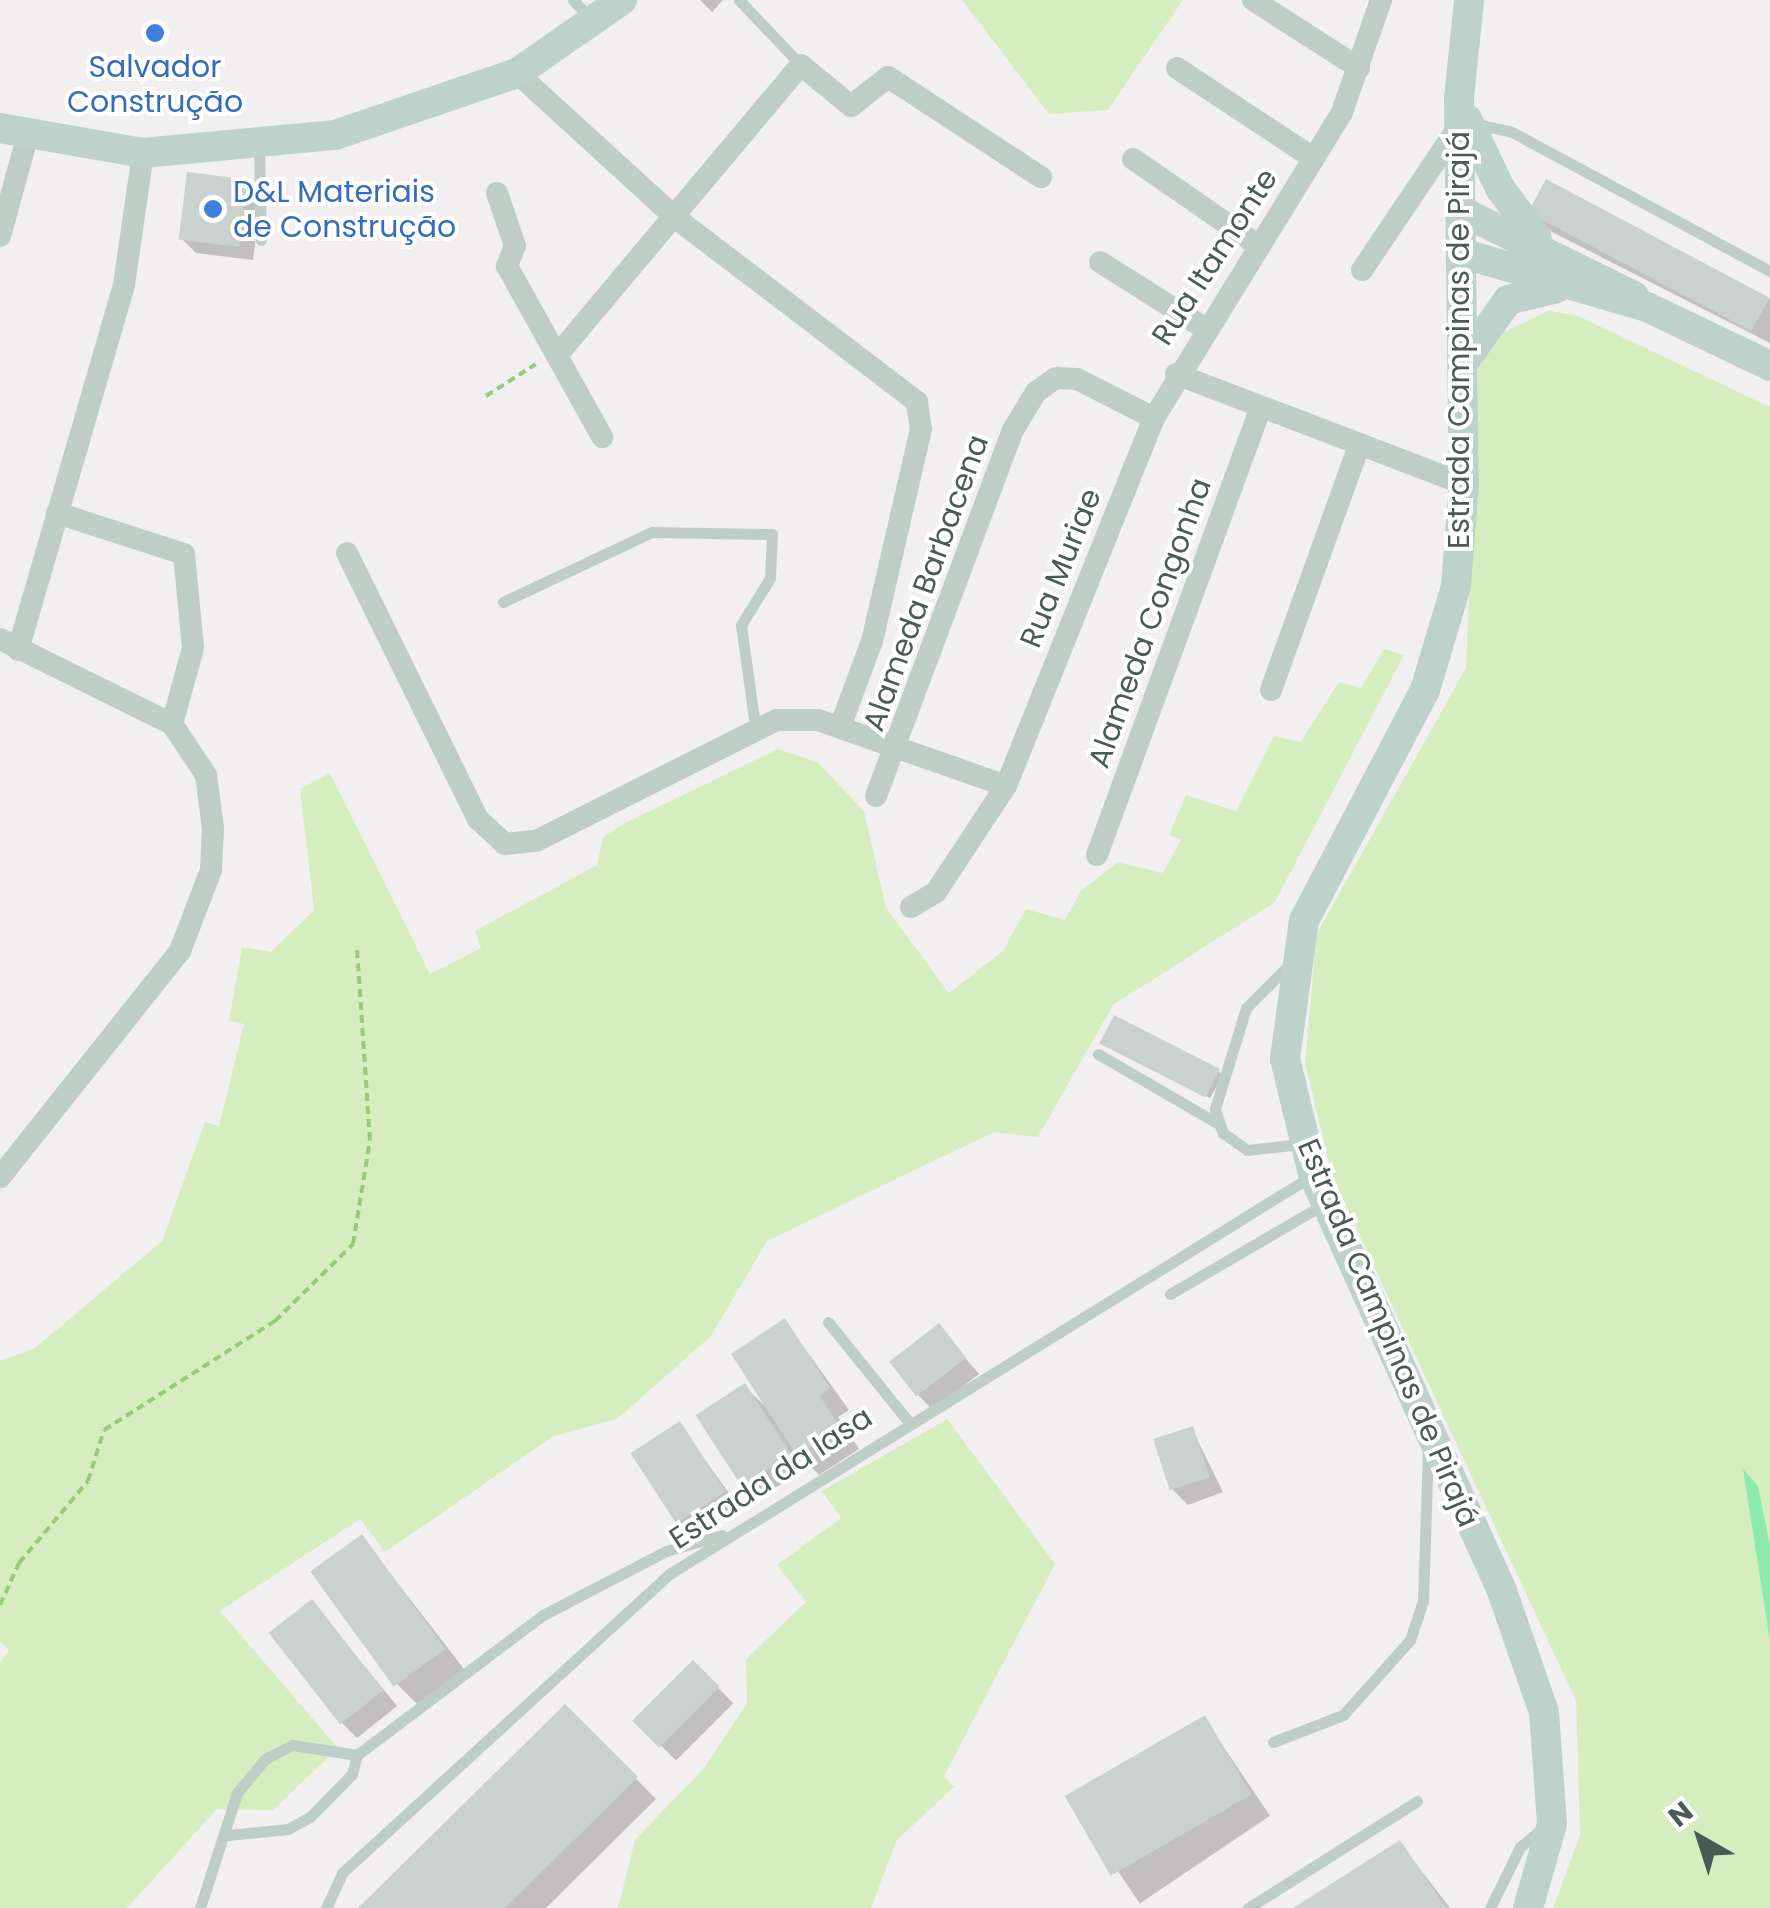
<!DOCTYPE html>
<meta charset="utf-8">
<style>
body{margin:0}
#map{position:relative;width:1770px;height:1908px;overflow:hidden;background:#f2eff1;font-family:Poppins,sans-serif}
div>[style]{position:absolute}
.green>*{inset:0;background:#d6eebf}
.water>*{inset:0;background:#8deaac}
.shadow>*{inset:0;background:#0003;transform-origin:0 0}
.building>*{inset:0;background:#c9d2cf;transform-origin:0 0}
.path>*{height:4px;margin-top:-2px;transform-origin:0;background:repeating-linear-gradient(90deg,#96cb78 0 8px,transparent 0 13px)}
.service>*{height:11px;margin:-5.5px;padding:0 5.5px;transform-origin:5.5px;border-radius:5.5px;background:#becec7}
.minor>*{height:22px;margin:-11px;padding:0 11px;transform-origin:11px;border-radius:11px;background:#becec7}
.secondary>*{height:30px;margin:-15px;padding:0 15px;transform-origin:15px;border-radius:15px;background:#bdd2cb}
.dots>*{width:28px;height:28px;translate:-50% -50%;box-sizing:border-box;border:5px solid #fff;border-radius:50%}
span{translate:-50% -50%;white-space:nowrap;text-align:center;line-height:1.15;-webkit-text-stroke:8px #fff;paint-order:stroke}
.shop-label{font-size:30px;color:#366cbe}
.left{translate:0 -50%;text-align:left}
.street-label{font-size:30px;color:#485c54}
.north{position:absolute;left:1650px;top:1788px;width:100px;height:100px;-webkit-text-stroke:8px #fff;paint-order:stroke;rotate:321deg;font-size:28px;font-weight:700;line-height:40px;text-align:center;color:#485c54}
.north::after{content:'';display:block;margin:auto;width:35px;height:45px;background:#485c54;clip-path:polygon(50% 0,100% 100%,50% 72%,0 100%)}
</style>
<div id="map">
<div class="green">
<div style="clip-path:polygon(962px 0,1183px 0,1108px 110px,1049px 114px)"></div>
<div style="clip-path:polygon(1548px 311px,1576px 315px,1770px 407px,1770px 1908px,1553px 1908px,1580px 1835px,1576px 1701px,1332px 1176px,1305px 1062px,1317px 933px,1466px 668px,1478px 369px,1504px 332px)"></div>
<div style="clip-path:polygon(1384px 649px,1404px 655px,1275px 902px,1113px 1005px,1038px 1137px,994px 1132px,767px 1241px,711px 1336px,617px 1419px,554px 1436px,385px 1552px,360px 1519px,220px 1611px,338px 1748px,273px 1810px,217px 1809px,127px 1908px,0 1908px,0 1662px,9px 1650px,0 1642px,0 1361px,35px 1348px,162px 1241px,205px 1122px,219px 1126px,244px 1024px,229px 1021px,242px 947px,271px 952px,314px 910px,300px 789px,330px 773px,430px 974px,481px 948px,475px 931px,597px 865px,603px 837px,621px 825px,778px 749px,817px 762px,864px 811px,886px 908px,949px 993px,1003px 951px,1026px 909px,1065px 920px,1081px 891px,1118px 862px,1163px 873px,1181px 840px,1169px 835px,1186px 795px,1236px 811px,1274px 736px,1300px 742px,1339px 682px,1361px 688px)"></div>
<div style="clip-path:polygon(947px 1419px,1055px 1564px,944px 1776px,954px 1787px,897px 1840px,871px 1908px,618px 1908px,635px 1840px,705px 1767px,747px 1703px,746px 1659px,806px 1602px,777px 1565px,841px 1518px,822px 1491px)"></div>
</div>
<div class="water">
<div style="clip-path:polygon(1743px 1469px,1758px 1486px,1770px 1546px,1770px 1641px)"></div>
</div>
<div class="shadow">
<div style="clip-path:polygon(700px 0,723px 0,712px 12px)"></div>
<div style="clip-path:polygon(246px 181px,261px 196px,253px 260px,196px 253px,181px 238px)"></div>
<div style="clip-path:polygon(1532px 212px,1770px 299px,1770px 343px,1552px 232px)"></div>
<div style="clip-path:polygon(1106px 1046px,1219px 1072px,1223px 1076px,1210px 1098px)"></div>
<div style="clip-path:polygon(785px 1321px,849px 1410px,838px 1417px,859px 1449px,819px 1475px,794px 1449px,804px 1469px,758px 1499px,743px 1484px,744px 1386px,766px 1407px)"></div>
<div style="clip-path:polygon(938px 1326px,979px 1374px,933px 1410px,918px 1395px)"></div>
<div style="clip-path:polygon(679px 1424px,739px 1507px,694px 1537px,679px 1522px)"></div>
<div style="clip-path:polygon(1192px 1429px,1223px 1492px,1188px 1505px,1173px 1490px)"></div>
<div style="clip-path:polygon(362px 1537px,464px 1669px,417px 1704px,397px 1684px)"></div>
<div style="clip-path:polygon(312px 1602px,397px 1706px,357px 1738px,342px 1723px)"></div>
<div style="left:693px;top:1663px;width:57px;height:81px;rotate:45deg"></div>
<div style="clip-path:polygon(565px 1707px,656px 1799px,546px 1908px,361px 1908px)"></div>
<div style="left:1204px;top:1718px;width:118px;height:157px;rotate:56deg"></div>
<div style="clip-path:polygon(1400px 1843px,1450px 1908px,1297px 1908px)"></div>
</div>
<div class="building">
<div style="left:187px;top:172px;width:61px;height:68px;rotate:7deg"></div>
<div style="left:1546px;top:179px;width:253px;height:38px;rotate:28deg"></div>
<div style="left:1114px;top:1015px;width:119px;height:32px;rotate:27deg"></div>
<div style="clip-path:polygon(785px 1318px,830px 1388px,820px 1396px,841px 1428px,797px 1456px,731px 1354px)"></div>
<div style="left:939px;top:1323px;width:44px;height:63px;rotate:52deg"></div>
<div style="left:745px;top:1383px;width:85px;height:59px;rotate:57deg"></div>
<div style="left:680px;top:1421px;width:84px;height:59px;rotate:57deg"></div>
<div style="left:1193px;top:1426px;width:54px;height:42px;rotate:72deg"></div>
<div style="left:362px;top:1534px;width:142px;height:64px;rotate:54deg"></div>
<div style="left:312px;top:1599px;width:116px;height:55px;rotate:52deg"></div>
<div style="left:693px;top:1660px;width:38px;height:86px;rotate:45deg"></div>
<div style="clip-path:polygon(565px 1704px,638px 1777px,505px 1908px,358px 1908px)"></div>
<div style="left:1205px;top:1715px;width:92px;height:162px;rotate:60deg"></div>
<div style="clip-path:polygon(1400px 1840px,1446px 1908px,1293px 1908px)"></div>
</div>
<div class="path">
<div style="left:486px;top:396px;width:59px;rotate:-32.6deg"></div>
<div style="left:0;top:1605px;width:46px;rotate:-65.7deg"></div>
<div style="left:19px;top:1563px;width:107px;rotate:-49.9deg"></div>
<div style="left:88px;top:1481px;width:53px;rotate:-72.6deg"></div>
<div style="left:104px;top:1430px;width:203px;rotate:-32.5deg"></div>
<div style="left:275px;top:1321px;width:110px;rotate:-44.6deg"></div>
<div style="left:353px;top:1244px;width:105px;rotate:-80.7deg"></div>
<div style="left:370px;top:1140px;width:192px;rotate:-93.9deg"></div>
</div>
<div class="service">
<div style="left:573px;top:0;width:23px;rotate:47deg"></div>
<div style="left:739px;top:0;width:90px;rotate:46.4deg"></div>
<div style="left:1471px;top:123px;width:40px;rotate:12deg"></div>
<div style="left:1510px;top:131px;width:295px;rotate:28.3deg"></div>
<div style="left:259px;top:148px;width:92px;rotate:88.8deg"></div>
<div style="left:503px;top:602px;width:165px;rotate:-25.2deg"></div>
<div style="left:652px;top:532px;width:120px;rotate:1deg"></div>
<div style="left:772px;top:534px;width:44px;rotate:92.6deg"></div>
<div style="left:770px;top:578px;width:55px;rotate:121.7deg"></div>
<div style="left:741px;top:625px;width:102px;rotate:82.1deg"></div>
<div style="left:1293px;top:961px;width:66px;rotate:135deg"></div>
<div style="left:1246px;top:1008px;width:106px;rotate:107.1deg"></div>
<div style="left:1215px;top:1109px;width:25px;rotate:72deg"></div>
<div style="left:1223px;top:1133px;width:29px;rotate:35deg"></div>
<div style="left:1247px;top:1150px;width:55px;rotate:-6.2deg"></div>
<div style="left:1098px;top:1054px;width:138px;rotate:30.1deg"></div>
<div style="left:1170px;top:1294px;width:181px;rotate:-30.3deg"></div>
<div style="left:828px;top:1322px;width:126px;rotate:51.1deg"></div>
<div style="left:1273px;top:1742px;width:75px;rotate:-21.1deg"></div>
<div style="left:1343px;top:1715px;width:101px;rotate:-48.2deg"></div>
<div style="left:1410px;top:1640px;width:41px;rotate:-71.6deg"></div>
<div style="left:1423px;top:1601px;width:154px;rotate:-88.1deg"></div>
<div style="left:228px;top:1835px;width:60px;rotate:-5.7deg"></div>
<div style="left:288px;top:1829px;width:25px;rotate:-29deg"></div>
<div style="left:310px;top:1817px;width:60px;rotate:-45.7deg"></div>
<div style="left:352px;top:1774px;width:20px;rotate:-75deg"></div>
<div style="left:357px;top:1755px;width:233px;rotate:-37deg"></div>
<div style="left:543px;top:1615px;width:139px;rotate:-27.5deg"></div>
<div style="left:666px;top:1551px;width:58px;rotate:-15.9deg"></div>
<div style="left:200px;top:1908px;width:121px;rotate:-72.2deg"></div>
<div style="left:237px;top:1793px;width:44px;rotate:-50.5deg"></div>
<div style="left:265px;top:1759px;width:31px;rotate:-27deg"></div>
<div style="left:293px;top:1745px;width:65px;rotate:8.9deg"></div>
<div style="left:326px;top:1908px;width:38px;rotate:-65deg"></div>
<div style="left:342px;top:1873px;width:445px;rotate:-42.4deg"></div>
<div style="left:671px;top:1573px;width:752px;rotate:-31.79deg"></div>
<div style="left:1248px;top:1908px;width:200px;rotate:-32.3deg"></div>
<div style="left:1490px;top:1908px;width:68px;rotate:-63.8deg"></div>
<div style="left:1520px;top:1847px;width:30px;rotate:-40deg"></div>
</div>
<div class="minor">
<div style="left:1253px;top:0;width:126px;rotate:32.7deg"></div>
<div style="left:1177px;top:68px;width:163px;rotate:33.5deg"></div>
<div style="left:517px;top:73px;width:217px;rotate:42.4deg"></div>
<div style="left:677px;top:219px;width:302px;rotate:37.3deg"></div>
<div style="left:917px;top:402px;width:27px;rotate:82deg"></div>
<div style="left:921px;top:429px;width:218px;rotate:103deg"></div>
<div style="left:872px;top:641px;width:92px;rotate:110.4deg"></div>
<div style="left:1133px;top:159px;width:153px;rotate:34.6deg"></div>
<div style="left:497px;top:193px;width:56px;rotate:71.2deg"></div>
<div style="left:515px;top:246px;width:22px;rotate:112deg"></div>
<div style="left:507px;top:266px;width:196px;rotate:60.9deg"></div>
<div style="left:0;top:236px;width:109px;rotate:-74.6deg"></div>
<div style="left:1100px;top:262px;width:122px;rotate:32.3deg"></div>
<div style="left:1362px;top:270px;width:174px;rotate:-56deg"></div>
<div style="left:559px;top:353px;width:376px;rotate:-50deg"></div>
<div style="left:801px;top:65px;width:65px;rotate:39.4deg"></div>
<div style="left:851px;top:106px;width:47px;rotate:-38.1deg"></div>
<div style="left:888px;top:77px;width:183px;rotate:33.2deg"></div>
<div style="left:1176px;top:374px;width:308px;rotate:20.9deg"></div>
<div style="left:57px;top:513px;width:133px;rotate:17.9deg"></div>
<div style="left:184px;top:554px;width:94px;rotate:84.5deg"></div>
<div style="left:193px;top:648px;width:79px;rotate:105.4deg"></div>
<div style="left:347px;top:553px;width:297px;rotate:63.8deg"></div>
<div style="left:478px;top:819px;width:37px;rotate:43deg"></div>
<div style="left:505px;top:844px;width:31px;rotate:-6deg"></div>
<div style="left:536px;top:841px;width:270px;rotate:-26.7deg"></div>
<div style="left:777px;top:720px;width:41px"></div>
<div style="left:818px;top:720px;width:199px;rotate:19.3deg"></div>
<div style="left:0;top:639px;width:192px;rotate:26.3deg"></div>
<div style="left:172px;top:724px;width:61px;rotate:56.3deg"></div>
<div style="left:206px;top:775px;width:53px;rotate:82.5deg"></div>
<div style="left:213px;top:828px;width:42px;rotate:92.7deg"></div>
<div style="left:211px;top:870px;width:87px;rotate:110.9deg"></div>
<div style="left:180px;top:951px;width:289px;rotate:128.5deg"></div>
<div style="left:18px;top:650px;width:380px;rotate:-73.8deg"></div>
<div style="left:124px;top:285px;width:133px;rotate:-81.8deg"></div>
<div style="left:1271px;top:690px;width:259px;rotate:-70.2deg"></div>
<div style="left:876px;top:796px;width:391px;rotate:-69.5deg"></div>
<div style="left:1013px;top:430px;width:44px;rotate:-58.8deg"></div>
<div style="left:1036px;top:392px;width:24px;rotate:-35deg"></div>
<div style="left:1056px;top:378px;width:21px;rotate:3deg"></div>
<div style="left:1077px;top:379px;width:86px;rotate:26.9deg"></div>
<div style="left:1097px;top:855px;width:472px;rotate:-69.9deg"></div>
<div style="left:911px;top:907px;width:29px;rotate:-31deg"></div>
<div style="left:936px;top:892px;width:127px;rotate:-56.6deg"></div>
<div style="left:1006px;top:786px;width:397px;rotate:-68.1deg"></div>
<div style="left:1154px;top:418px;width:359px;rotate:-58.4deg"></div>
<div style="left:1342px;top:112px;width:119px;rotate:-70.8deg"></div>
</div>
<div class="secondary">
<div style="left:1469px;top:0;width:99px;rotate:95.8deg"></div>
<div style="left:1459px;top:98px;width:386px;rotate:89.3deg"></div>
<div style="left:1464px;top:484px;width:102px;rotate:94.5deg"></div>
<div style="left:1456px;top:586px;width:109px;rotate:106.6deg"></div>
<div style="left:1425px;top:690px;width:260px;rotate:117.7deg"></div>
<div style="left:1304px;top:920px;width:140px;rotate:97.8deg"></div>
<div style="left:1285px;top:1059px;width:118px;rotate:76.3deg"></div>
<div style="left:1313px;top:1174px;width:458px;rotate:65.6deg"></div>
<div style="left:1502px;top:1591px;width:128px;rotate:70.9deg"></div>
<div style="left:1544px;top:1712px;width:112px;rotate:85.9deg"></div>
<div style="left:1552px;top:1824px;width:87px;rotate:105.9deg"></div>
<div style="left:1467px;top:119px;width:76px;rotate:64.4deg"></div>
<div style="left:1500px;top:188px;width:62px;rotate:53.5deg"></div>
<div style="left:0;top:128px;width:145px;rotate:9.9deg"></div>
<div style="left:143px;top:153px;width:193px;rotate:-5.4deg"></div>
<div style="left:335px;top:135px;width:192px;rotate:-18.8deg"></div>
<div style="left:517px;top:73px;width:128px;rotate:-34.8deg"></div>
<div style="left:1461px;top:211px;width:193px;rotate:26.2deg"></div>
<div style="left:1461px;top:253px;width:194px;rotate:16.2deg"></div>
<div style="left:1647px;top:307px;width:136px;rotate:25.6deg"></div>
<div style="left:1464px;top:362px;width:76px;rotate:-54.6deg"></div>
<div style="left:1508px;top:300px;width:50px;rotate:-13.8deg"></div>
</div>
<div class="dots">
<div style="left:155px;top:33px;background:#3f7fe0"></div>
<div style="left:213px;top:209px;background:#3f7fe0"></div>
</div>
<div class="shop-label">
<span style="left:155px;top:84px">Salvador<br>Construção</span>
<span class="left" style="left:233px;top:209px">D&amp;L Materiais<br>de Construção</span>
</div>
<div class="street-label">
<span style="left:1215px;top:257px;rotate:-57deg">Rua Itamonte</span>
<span style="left:1459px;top:340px;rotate:-90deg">Estrada Campinas de Pirajá</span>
<span style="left:1061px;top:568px;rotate:-68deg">Rua Muriae</span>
<span style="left:926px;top:583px;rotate:-70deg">Alameda Barbacena</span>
<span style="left:1150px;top:623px;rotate:-70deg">Alameda Congonha</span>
<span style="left:1388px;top:1333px;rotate:67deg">Estrada Campinas de Pirajá</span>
<span style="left:771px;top:1478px;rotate:-33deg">Estrada da Iasa</span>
</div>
<div class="north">N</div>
</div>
